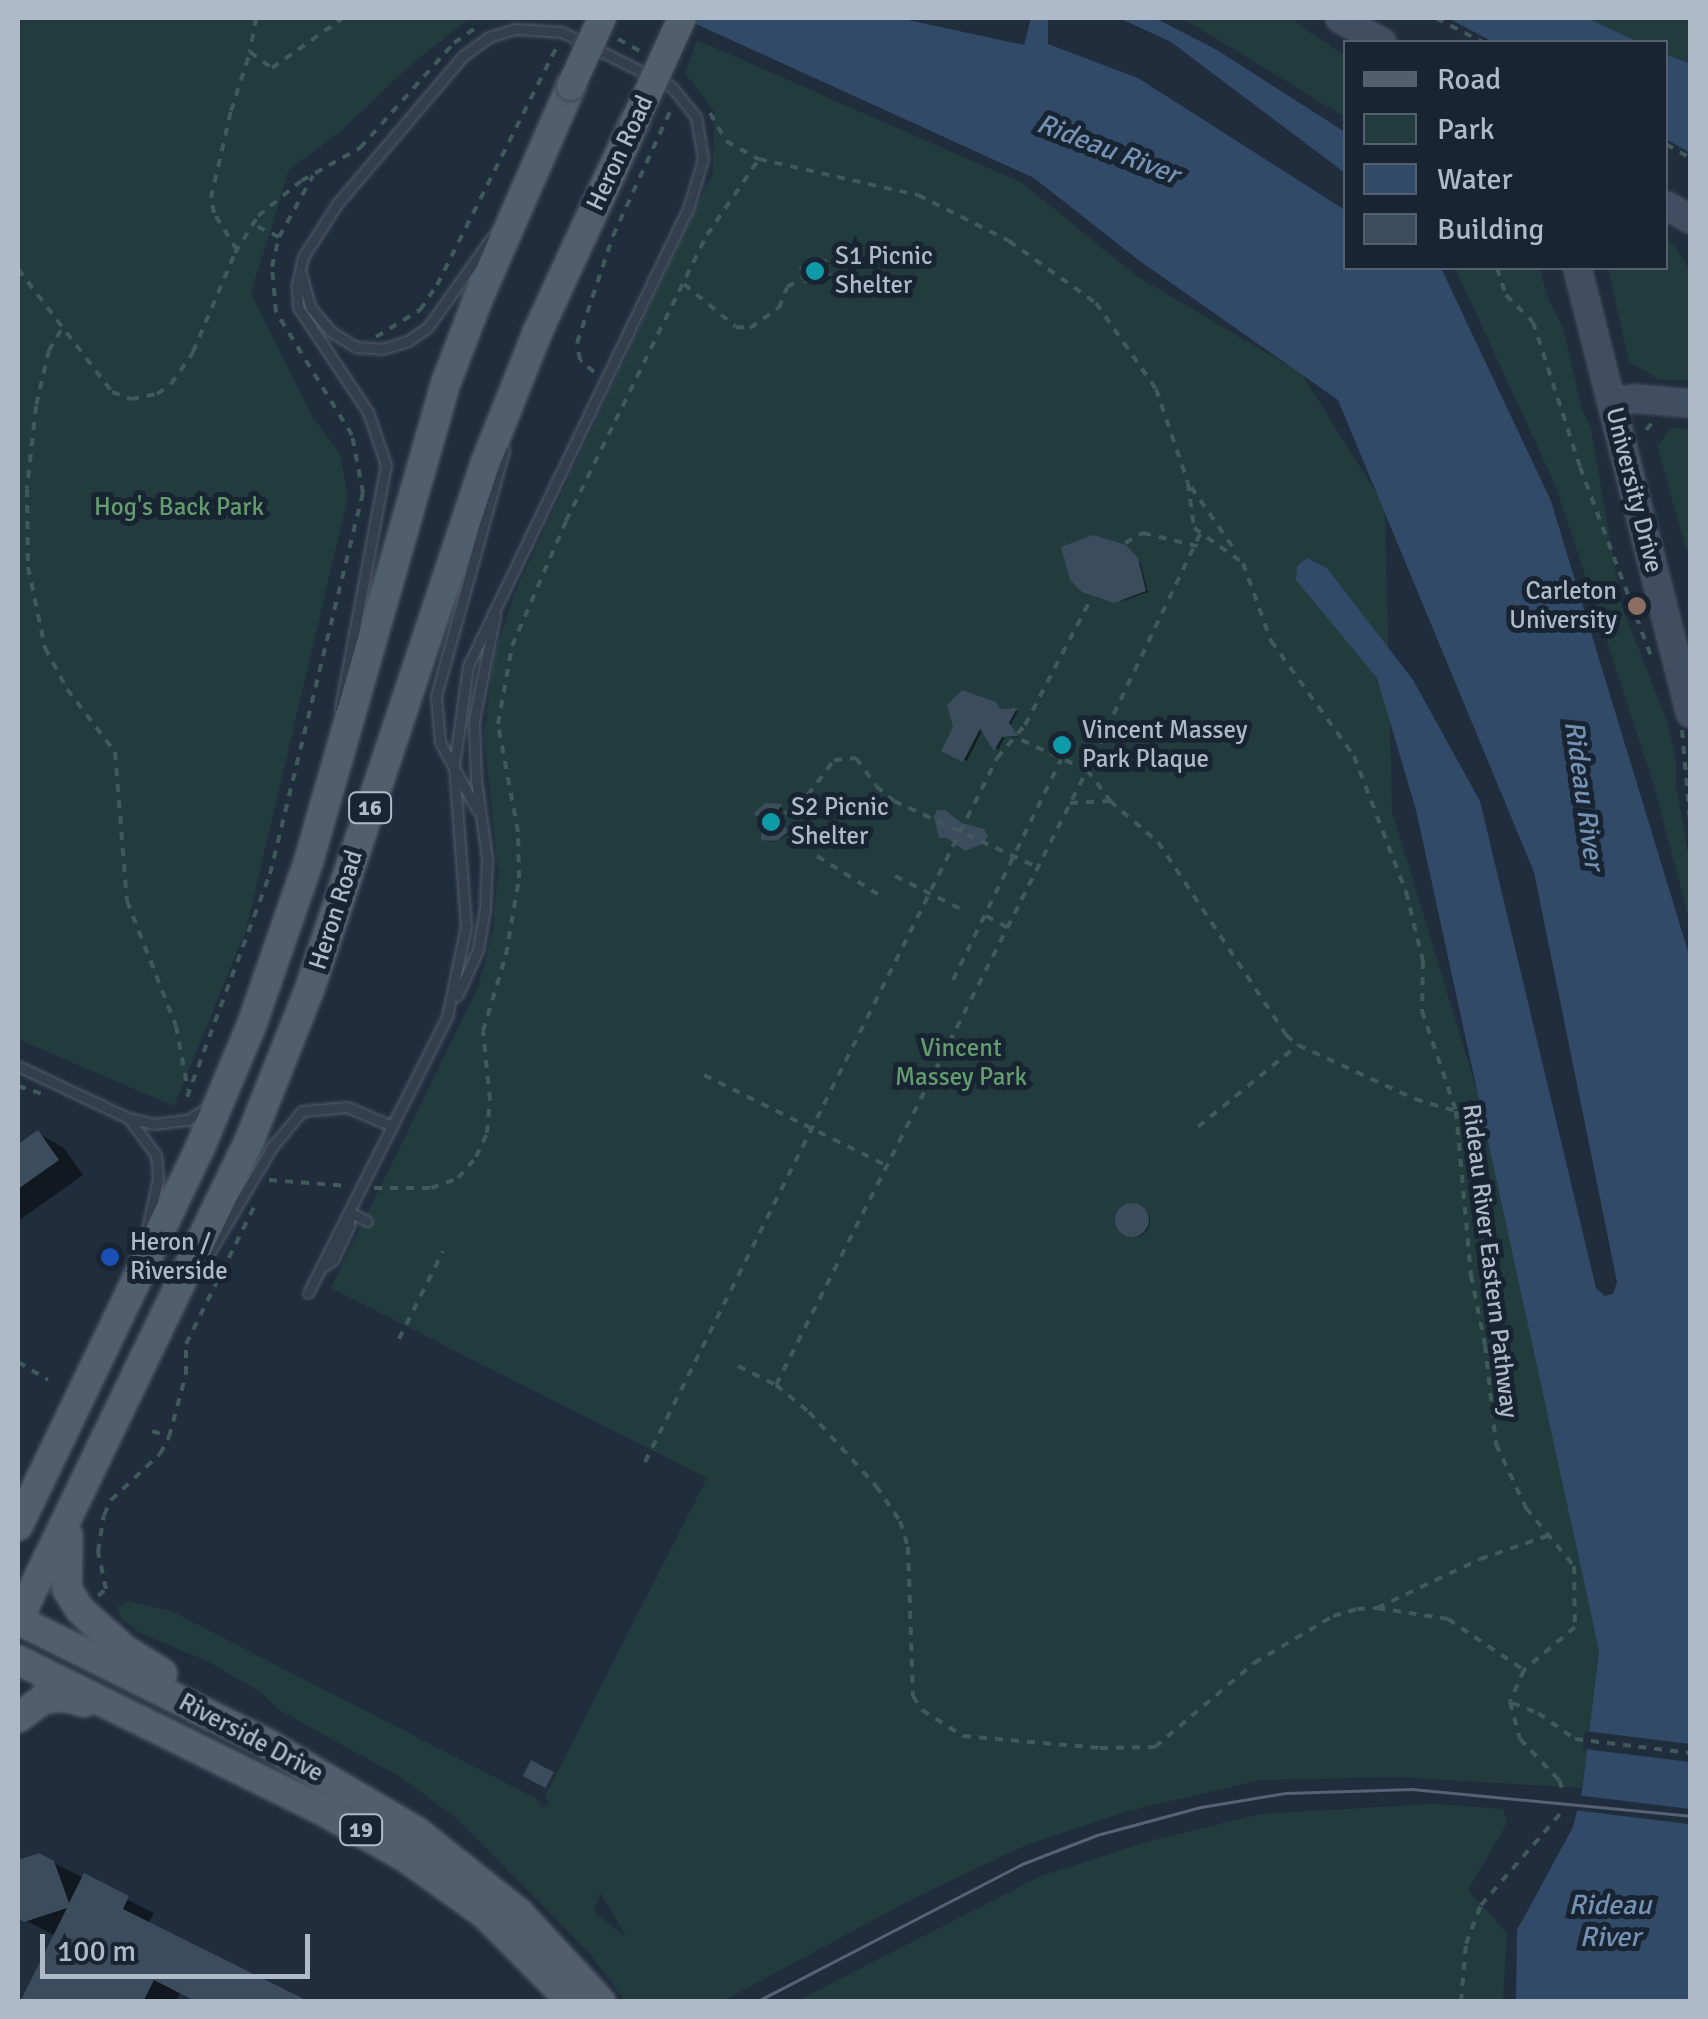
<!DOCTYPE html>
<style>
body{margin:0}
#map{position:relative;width:1708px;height:2019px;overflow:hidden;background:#202d3d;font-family:Signika,sans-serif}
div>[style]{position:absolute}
.green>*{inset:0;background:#223c3e}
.water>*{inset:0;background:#314a67}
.pier>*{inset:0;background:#202d3d;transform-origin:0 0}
.shadow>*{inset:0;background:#0007}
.round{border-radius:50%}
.building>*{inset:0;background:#3b4c5d;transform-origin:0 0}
.path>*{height:4px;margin-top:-2px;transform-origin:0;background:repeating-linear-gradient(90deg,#40595b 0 8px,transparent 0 16px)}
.roads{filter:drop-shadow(0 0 2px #525d6b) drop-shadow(0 0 2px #525d6b)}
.lane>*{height:9px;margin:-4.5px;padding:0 4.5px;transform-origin:4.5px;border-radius:4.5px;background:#343f4d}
.secondary>*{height:25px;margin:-12.5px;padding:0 12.5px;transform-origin:12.5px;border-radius:12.5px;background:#414e61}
.primary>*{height:28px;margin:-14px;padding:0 14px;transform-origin:14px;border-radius:14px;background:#515e6d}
.tram>*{height:2.5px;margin:-1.25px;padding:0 1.25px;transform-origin:1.25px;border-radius:1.25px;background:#556375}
.bridges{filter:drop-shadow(0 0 2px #3d4856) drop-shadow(0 0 2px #3d4856)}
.primary-bridge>*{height:28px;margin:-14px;padding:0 14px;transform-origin:14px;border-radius:14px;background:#515e6d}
.dots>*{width:28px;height:28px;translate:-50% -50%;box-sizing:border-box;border:5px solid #192432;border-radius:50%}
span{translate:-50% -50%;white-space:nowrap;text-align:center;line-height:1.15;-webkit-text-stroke:10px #192432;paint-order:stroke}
.shield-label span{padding:2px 8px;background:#192432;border:2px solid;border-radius:8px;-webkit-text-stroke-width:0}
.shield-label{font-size:22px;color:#afbac9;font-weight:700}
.street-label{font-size:25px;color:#afbac9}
.poi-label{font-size:25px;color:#afbac9}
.left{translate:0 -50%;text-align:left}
.right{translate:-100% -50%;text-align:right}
.park-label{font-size:25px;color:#639d6e}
.water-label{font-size:28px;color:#7492b4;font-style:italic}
.frame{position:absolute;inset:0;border:20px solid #afbac9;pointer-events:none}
.legend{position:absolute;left:1343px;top:40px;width:325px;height:230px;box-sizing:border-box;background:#192432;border:2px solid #55606e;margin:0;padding:12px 18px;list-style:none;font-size:30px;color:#afbac9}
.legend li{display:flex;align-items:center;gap:20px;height:50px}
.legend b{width:50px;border:2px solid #55606e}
.scale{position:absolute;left:40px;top:1934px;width:270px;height:45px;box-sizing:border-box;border:5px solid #afbac9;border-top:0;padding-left:12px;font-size:30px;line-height:35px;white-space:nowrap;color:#afbac9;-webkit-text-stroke:8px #192432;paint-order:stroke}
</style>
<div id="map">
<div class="green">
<div style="clip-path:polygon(18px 18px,470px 18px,414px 62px,341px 131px,289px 170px,251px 293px,312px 416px,340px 454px,348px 497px,246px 930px,174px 1106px,18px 1039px)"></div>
<div style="clip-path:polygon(1182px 18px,1290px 18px,1345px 56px,1345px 117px)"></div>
<div style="clip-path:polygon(1587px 18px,1690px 18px,1690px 64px,1666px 54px,1666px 42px,1638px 42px)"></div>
<div style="clip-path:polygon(evenodd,697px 40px,1022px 183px,1138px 277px,1301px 373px,1385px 507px,1392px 811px,1481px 1104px,1599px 1651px,1582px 1788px,1398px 1777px,1261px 1780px,1132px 1810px,1026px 1845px,916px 1897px,723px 2001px,625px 2001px,591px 1955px,455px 1817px,399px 1776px,279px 1710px,262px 1693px,207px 1661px,140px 1633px,122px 1619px,117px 1607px,127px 1601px,171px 1611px,535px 1798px,542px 1808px,549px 1803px,545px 1796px,707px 1478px,331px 1288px,479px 985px,493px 930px,498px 872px,484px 735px,494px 656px,515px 592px,713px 172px,714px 111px,685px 73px,697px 40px,600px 1892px,627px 1938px,594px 1912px,600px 1892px)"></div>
<div style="clip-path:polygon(1666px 239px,1674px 245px,1690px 271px,1690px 380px,1660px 380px,1629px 362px,1610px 277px,1610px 268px,1666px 268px)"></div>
<div style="clip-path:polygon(1455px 268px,1540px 268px,1548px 298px,1563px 328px,1582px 410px,1591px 428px,1621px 604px,1667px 721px,1676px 760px,1676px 786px,1690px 863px,1690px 924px,1653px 782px,1556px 487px)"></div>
<div style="clip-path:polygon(1671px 428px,1690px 429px,1690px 552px,1686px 549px,1657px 446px)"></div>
<div style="clip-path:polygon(1433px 1804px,1503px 1809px,1507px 1823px,1468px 1890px,1507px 1933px,1503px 2001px,797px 2001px,1041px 1876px,1153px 1840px,1261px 1814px)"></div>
</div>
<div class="water">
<div style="clip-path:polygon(683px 18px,899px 18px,1024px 45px,1031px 18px,1048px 18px,1048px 44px,1138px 78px,1345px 210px,1346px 268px,1441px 268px,1551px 501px,1690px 958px,1690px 2001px,1516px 2001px,1517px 1930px,1573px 1827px,1582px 1791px,1599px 1651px,1416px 810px,1377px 678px,1296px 580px,1297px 566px,1307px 558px,1327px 568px,1413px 680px,1480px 801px,1596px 1288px,1605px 1296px,1613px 1294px,1617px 1282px,1534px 872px,1338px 400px,1137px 259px,1034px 178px)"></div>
<div style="clip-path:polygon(1119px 18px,1155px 18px,1217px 50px,1345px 132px,1345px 173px,1171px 42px)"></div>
<div style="clip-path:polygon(1448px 18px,1587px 18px,1638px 42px,1493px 42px)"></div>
<div style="clip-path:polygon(1666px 54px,1690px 64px,1690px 153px,1666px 139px)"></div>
</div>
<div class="pier">
<div style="left:1585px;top:1731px;width:106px;height:18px;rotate:7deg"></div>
<div style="left:1576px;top:1795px;width:115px;height:15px;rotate:7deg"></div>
</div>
<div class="shadow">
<div style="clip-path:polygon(812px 261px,829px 263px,825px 272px,832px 277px,823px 284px,808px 283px)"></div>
<div style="clip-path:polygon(1093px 537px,1109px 540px,1140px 562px,1148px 592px,1122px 601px,1098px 598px,1072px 578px)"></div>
<div style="clip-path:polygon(995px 704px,1002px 712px,1018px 711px,1010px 726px,1018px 737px,1005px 737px,998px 750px,983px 729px,967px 761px,945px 750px)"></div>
<div style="clip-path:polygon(771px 805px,783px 808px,779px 817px,786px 821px,782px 829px,790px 833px,776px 842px,767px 840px)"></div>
<div style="clip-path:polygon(38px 1133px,64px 1148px,83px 1175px,18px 1221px,18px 1147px)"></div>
<div class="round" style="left:1118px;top:1205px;width:32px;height:32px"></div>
<div style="clip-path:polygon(38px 1855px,154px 1913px,148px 1924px,180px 1993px,176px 2002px,23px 2002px,55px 1936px,18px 1916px,18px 1862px)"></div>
</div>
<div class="building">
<div style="clip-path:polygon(811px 258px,828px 259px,823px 269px,832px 274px,819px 284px,803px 283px,807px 274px,798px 269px)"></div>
<div style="clip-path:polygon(1093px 535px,1126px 545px,1138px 558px,1146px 591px,1114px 603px,1082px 592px,1070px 580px,1061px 547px)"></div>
<div style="clip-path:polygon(962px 690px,996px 702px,1000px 709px,1017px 708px,1009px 723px,1018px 736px,1002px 737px,994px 751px,980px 729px,963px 762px,941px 751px,953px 727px,947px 705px)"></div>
<div style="clip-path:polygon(765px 803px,782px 804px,777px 813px,785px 818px,781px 825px,790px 831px,777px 841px,761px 840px,762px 819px,753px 814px)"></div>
<div style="clip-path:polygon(937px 810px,945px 810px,962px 823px,984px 829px,988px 836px,984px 843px,965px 851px,947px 838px,939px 838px,934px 817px)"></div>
<div style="clip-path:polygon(38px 1130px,59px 1160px,18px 1189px,18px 1144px)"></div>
<div class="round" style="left:1115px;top:1203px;width:34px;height:34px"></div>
<div style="left:531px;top:1760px;width:26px;height:18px;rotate:28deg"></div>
<div style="clip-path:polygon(39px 1853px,54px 1861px,69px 1903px,84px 1873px,129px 1896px,123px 1909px,310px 2002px,197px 2002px,154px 1980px,143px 2002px,20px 2002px,67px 1908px,24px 1922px,18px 1918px,18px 1860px)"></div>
</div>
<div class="path">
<div style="left:256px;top:18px;width:35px;rotate:100deg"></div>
<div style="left:250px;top:52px;width:27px;rotate:36deg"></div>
<div style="left:272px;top:68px;width:87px;rotate:-35.2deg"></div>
<div style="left:1436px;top:18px;width:52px;rotate:27.6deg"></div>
<div style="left:618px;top:39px;width:25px;rotate:29deg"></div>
<div style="left:710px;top:113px;width:32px;rotate:60deg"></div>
<div style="left:726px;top:141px;width:38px;rotate:29deg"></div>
<div style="left:759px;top:159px;width:163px;rotate:12.8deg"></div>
<div style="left:918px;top:195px;width:102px;rotate:26.8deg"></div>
<div style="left:1009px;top:241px;width:107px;rotate:35.5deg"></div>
<div style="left:1096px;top:303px;width:105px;rotate:55.1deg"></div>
<div style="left:1156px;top:389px;width:99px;rotate:71.2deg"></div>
<div style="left:1188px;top:483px;width:45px;rotate:82.4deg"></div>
<div style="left:1194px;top:528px;width:60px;rotate:35.5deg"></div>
<div style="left:1243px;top:563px;width:83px;rotate:70.3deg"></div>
<div style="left:1271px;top:641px;width:142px;rotate:54.2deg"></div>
<div style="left:1354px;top:756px;width:146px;rotate:69.1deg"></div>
<div style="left:1406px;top:892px;width:71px;rotate:76.2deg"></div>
<div style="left:1423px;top:961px;width:50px;rotate:91.1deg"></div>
<div style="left:1422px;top:1011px;width:106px;rotate:71.2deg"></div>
<div style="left:1456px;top:1111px;width:165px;rotate:84.8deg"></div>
<div style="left:1471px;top:1275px;width:71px;rotate:78.7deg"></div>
<div style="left:1485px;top:1345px;width:100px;rotate:83.7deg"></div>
<div style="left:1496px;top:1444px;width:71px;rotate:64.9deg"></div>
<div style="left:1526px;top:1508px;width:75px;rotate:50.4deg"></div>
<div style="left:1574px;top:1566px;width:61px;rotate:89.1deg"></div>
<div style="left:1575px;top:1627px;width:67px;rotate:139.9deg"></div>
<div style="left:1524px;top:1670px;width:35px;rotate:114deg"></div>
<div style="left:1510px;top:1702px;width:38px;rotate:75deg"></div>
<div style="left:1520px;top:1739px;width:57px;rotate:46.4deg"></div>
<div style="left:1559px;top:1780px;width:15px;rotate:70deg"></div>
<div style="left:1666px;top:144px;width:28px;rotate:30deg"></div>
<div style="left:279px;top:237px;width:70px;rotate:-60.9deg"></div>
<div style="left:237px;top:250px;width:44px;rotate:-121.9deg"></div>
<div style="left:214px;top:213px;width:15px;rotate:-101deg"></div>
<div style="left:211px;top:198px;width:89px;rotate:-77.1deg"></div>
<div style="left:231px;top:111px;width:62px;rotate:-72.1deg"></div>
<div style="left:1497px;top:268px;width:28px;rotate:72deg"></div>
<div style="left:1506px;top:295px;width:38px;rotate:45deg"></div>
<div style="left:1533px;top:322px;width:152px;rotate:72deg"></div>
<div style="left:1580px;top:467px;width:205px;rotate:69.4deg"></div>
<div style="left:18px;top:269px;width:155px;rotate:52.6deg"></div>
<div style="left:112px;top:392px;width:20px;rotate:20deg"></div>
<div style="left:131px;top:399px;width:26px;rotate:-11deg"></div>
<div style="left:157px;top:394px;width:17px;rotate:-36deg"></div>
<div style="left:171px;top:384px;width:39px;rotate:-55deg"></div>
<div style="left:193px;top:352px;width:108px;rotate:-67deg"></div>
<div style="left:235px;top:253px;width:44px;rotate:-58.1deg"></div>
<div style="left:258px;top:216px;width:55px;rotate:-39.1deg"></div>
<div style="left:301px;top:181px;width:68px;rotate:-29.2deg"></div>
<div style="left:360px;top:148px;width:141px;rotate:-48.2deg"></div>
<div style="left:454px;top:43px;width:32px;rotate:-35deg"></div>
<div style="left:684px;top:284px;width:67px;rotate:39.6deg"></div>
<div style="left:736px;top:327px;width:14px;rotate:4deg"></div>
<div style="left:750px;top:328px;width:35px;rotate:-35deg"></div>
<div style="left:779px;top:308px;width:22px;rotate:-69deg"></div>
<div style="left:787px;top:287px;width:17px;rotate:-31deg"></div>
<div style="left:61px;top:330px;width:23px;rotate:121deg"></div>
<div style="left:49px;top:350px;width:57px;rotate:103.1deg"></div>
<div style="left:36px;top:406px;width:83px;rotate:96.2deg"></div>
<div style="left:27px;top:489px;width:78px;rotate:89.3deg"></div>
<div style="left:28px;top:567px;width:83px;rotate:78.1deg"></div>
<div style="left:45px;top:648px;width:47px;rotate:61.8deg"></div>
<div style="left:67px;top:689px;width:79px;rotate:52.7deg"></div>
<div style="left:115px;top:752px;width:149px;rotate:85.4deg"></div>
<div style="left:127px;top:901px;width:134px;rotate:68.6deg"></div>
<div style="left:176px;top:1026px;width:65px;rotate:79.4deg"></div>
<div style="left:376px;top:337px;width:52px;rotate:-31.5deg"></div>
<div style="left:420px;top:310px;width:30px;rotate:-56deg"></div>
<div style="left:437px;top:285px;width:267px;rotate:-63.3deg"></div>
<div style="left:594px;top:372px;width:18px;rotate:-139deg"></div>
<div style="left:580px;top:360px;width:17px;rotate:-100deg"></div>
<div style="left:577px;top:343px;width:113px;rotate:-71.4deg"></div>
<div style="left:613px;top:236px;width:142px;rotate:-65.4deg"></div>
<div style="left:1646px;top:430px;width:11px;rotate:-49deg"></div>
<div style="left:1191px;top:487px;width:80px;rotate:55.1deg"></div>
<div style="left:1200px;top:534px;width:262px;rotate:115.6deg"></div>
<div style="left:1087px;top:770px;width:39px;rotate:53deg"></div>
<div style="left:1110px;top:801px;width:63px;rotate:40.5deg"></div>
<div style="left:1158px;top:842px;width:232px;rotate:56.4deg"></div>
<div style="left:1286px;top:1035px;width:16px;rotate:40deg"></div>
<div style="left:1298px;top:1045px;width:129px;rotate:24.8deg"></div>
<div style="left:1415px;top:1099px;width:43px;rotate:16.3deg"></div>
<div style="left:1125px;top:543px;width:21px;rotate:-29deg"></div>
<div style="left:1143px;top:533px;width:56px;rotate:13.5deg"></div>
<div style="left:1682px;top:730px;width:89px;rotate:84.9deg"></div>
<div style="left:1070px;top:803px;width:40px;rotate:-2.9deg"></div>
<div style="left:770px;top:820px;width:30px;rotate:-23deg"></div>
<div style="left:798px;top:808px;width:60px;rotate:-53.1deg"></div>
<div style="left:834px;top:760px;width:22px;rotate:-5deg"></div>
<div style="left:856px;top:758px;width:34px;rotate:54deg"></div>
<div style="left:876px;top:786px;width:23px;rotate:40deg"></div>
<div style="left:894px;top:801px;width:157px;rotate:24.8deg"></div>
<div style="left:817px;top:856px;width:79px;rotate:32.1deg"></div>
<div style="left:895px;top:876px;width:72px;rotate:26.6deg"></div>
<div style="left:986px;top:916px;width:24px;rotate:28deg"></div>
<div style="left:953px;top:980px;width:245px;rotate:-63.9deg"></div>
<div style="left:704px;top:1075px;width:204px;rotate:26.4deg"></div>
<div style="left:18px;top:1086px;width:26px;rotate:18deg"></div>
<div style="left:187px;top:1097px;width:238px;rotate:-69.6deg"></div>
<div style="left:270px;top:874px;width:392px;rotate:-76.3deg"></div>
<div style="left:363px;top:493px;width:59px;rotate:-100.7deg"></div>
<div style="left:352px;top:435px;width:145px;rotate:-121.7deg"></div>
<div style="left:276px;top:312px;width:45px;rotate:-95.1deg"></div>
<div style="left:272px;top:267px;width:31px;rotate:-77deg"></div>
<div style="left:279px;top:237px;width:30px;rotate:-154deg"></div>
<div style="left:1198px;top:1127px;width:129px;rotate:-39.4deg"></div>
<div style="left:269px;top:1180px;width:80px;rotate:4.3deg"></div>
<div style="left:374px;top:1188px;width:57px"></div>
<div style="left:431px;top:1188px;width:29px;rotate:-20deg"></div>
<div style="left:458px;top:1178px;width:28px;rotate:-49deg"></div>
<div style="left:476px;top:1157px;width:26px;rotate:-65deg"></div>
<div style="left:487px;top:1133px;width:33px;rotate:-85deg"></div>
<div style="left:490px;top:1100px;width:69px;rotate:-95.8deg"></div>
<div style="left:483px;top:1031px;width:79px;rotate:-73.2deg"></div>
<div style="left:506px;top:955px;width:78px;rotate:-80.4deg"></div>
<div style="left:519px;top:878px;width:46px;rotate:-91.2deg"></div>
<div style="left:518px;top:832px;width:110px;rotate:-100.5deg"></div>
<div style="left:498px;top:724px;width:79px;rotate:-79.8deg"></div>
<div style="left:512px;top:646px;width:136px;rotate:-66.6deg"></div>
<div style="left:566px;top:521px;width:319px;rotate:-63.8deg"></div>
<div style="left:707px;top:235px;width:92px;rotate:-55.6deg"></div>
<div style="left:399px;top:1339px;width:98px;rotate:-63.4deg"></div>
<div style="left:18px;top:1362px;width:35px;rotate:31deg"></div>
<div style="left:738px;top:1366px;width:42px;rotate:26.6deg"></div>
<div style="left:776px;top:1385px;width:43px;rotate:39.3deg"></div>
<div style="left:809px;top:1412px;width:100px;rotate:47.8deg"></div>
<div style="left:876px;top:1486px;width:42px;rotate:55.6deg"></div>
<div style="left:900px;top:1521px;width:27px;rotate:73deg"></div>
<div style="left:908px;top:1547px;width:149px;rotate:88.1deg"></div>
<div style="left:913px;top:1696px;width:17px;rotate:57deg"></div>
<div style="left:922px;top:1710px;width:49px;rotate:32.4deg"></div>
<div style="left:963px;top:1736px;width:138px;rotate:5deg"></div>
<div style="left:1100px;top:1748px;width:55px;rotate:-1deg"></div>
<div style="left:1155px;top:1747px;width:130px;rotate:-40.3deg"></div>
<div style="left:1254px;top:1663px;width:92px;rotate:-30.7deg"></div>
<div style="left:1333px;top:1616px;width:25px;rotate:-16deg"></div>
<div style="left:1357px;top:1609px;width:20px;rotate:-3deg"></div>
<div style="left:1377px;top:1608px;width:72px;rotate:8.8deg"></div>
<div style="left:1448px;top:1619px;width:92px;rotate:33.9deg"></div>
<div style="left:776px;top:1385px;width:689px;rotate:-63.17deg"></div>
<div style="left:1087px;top:770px;width:79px;rotate:-155.4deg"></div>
<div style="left:152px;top:1431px;width:18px;rotate:19deg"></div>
<div style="left:645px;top:1462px;width:787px;rotate:-63.43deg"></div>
<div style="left:997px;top:758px;width:43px;rotate:-49.7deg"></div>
<div style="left:1025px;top:725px;width:142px;rotate:-62.4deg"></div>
<div style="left:98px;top:1596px;width:11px;rotate:-41deg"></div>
<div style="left:106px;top:1589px;width:38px;rotate:-102deg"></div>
<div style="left:98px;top:1552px;width:37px;rotate:-81deg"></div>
<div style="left:104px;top:1515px;width:17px;rotate:-65deg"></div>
<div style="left:111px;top:1500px;width:67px;rotate:-43.2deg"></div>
<div style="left:160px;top:1454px;width:19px;rotate:-62deg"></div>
<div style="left:169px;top:1437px;width:65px;rotate:-74.9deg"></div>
<div style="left:186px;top:1374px;width:30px;rotate:-90deg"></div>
<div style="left:186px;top:1344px;width:155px;rotate:-63.6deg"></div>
<div style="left:1377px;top:1608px;width:114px;rotate:-25.4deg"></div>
<div style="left:1480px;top:1559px;width:71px;rotate:-18.9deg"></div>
<div style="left:1512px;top:1703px;width:28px;rotate:21deg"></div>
<div style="left:1538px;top:1713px;width:45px;rotate:35.1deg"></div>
<div style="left:1575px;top:1739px;width:116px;rotate:6.9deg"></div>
<div style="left:1461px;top:2002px;width:58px;rotate:-85.1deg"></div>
<div style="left:1466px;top:1944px;width:42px;rotate:-69deg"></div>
<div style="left:1481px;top:1905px;width:121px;rotate:-49deg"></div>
</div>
<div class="roads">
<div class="lane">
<div style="left:301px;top:274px;width:35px;rotate:74deg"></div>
<div style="left:311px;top:308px;width:30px;rotate:50deg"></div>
<div style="left:330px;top:331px;width:31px;rotate:32deg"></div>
<div style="left:356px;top:347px;width:26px;rotate:4deg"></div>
<div style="left:382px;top:349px;width:27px;rotate:-17deg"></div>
<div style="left:408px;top:341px;width:24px;rotate:-35deg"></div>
<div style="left:428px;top:327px;width:110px;rotate:-54.6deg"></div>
<div style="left:340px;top:708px;width:247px;rotate:-79.3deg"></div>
<div style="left:386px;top:465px;width:56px;rotate:-108.8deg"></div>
<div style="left:368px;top:412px;width:126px;rotate:-123.7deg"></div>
<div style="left:298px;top:307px;width:22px;rotate:-93deg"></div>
<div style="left:297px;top:285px;width:29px;rotate:-78deg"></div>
<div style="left:303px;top:257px;width:63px;rotate:-57.3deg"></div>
<div style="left:337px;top:204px;width:194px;rotate:-49.6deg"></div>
<div style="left:463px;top:56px;width:32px;rotate:-36deg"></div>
<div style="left:489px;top:37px;width:28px;rotate:-17deg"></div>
<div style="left:516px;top:29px;width:46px;rotate:3.7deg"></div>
<div style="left:562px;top:32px;width:122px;rotate:26.4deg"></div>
<div style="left:671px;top:86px;width:40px;rotate:51deg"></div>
<div style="left:696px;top:117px;width:43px;rotate:80.5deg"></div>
<div style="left:703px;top:159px;width:49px;rotate:106.6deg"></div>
<div style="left:689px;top:206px;width:510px;rotate:115.66deg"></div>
<div style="left:468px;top:666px;width:101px;rotate:98deg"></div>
<div style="left:454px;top:766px;width:160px;rotate:85.7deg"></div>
<div style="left:466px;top:926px;width:93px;rotate:101.8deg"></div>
<div style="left:477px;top:810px;width:77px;rotate:-118.6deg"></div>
<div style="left:440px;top:742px;width:46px;rotate:-95deg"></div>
<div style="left:436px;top:696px;width:255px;rotate:-74.5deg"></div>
<div style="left:457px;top:996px;width:51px;rotate:-65.5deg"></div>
<div style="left:478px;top:950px;width:43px;rotate:-80.5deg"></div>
<div style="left:485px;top:908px;width:50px;rotate:-87.7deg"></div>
<div style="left:487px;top:858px;width:79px;rotate:-98deg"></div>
<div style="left:476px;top:780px;width:60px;rotate:-91.9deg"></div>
<div style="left:474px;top:720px;width:107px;rotate:-78.7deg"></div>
<div style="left:18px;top:1066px;width:122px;rotate:25.3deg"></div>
<div style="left:128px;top:1118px;width:26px;rotate:13deg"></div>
<div style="left:153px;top:1124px;width:35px;rotate:-7deg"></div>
<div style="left:188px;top:1120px;width:24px;rotate:-33deg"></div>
<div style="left:130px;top:1120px;width:44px;rotate:53.4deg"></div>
<div style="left:156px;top:1155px;width:24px;rotate:85deg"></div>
<div style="left:158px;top:1179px;width:55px;rotate:102.5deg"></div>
<div style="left:349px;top:1212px;width:20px;rotate:27deg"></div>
<div style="left:208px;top:1255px;width:126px;rotate:-59.3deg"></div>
<div style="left:272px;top:1147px;width:47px;rotate:-50.2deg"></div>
<div style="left:302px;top:1111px;width:45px;rotate:-5.1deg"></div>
<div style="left:347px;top:1107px;width:49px;rotate:22.9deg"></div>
<div style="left:321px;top:1268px;width:14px;rotate:-34deg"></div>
<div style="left:333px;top:1260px;width:38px;rotate:-65deg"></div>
<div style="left:349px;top:1226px;width:14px;rotate:-90deg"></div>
<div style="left:308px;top:1293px;width:311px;rotate:-63.3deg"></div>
</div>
<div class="secondary">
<div style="left:1339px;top:18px;width:49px;rotate:29.2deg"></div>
<div style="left:1666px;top:205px;width:28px;rotate:30deg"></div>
<div style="left:1577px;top:268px;width:459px;rotate:75.8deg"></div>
<div style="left:1612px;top:402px;width:22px;rotate:-10deg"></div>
<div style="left:1634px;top:398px;width:56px;rotate:5.1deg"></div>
</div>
<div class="primary">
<div style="left:18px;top:1526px;width:417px;rotate:-64.3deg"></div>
<div style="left:199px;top:1150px;width:137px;rotate:-67.2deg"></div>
<div style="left:252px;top:1024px;width:174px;rotate:-70.8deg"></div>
<div style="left:309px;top:860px;width:499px;rotate:-74deg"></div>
<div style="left:447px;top:380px;width:87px;rotate:-69.1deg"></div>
<div style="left:478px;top:299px;width:232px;rotate:-66.4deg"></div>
<div style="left:68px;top:1536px;width:53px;rotate:91.1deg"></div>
<div style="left:67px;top:1589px;width:25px;rotate:58deg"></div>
<div style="left:80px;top:1610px;width:60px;rotate:41.6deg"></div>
<div style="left:125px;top:1650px;width:44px;rotate:31.9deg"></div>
<div style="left:18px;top:1620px;width:534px;rotate:-64.25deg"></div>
<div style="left:250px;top:1139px;width:159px;rotate:-68.3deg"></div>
<div style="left:309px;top:991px;width:556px;rotate:-71.53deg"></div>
<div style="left:485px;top:464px;width:143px;rotate:-68.3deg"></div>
<div style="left:538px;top:331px;width:229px;rotate:-65.2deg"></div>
<div style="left:18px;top:1620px;width:277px;rotate:26.4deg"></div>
<div style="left:266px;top:1743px;width:174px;rotate:30.4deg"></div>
<div style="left:416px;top:1831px;width:130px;rotate:38.5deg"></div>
<div style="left:518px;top:1912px;width:122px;rotate:47.3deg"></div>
<div style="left:18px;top:1660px;width:345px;rotate:26.3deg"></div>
<div style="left:327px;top:1813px;width:90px;rotate:29.4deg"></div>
<div style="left:405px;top:1857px;width:100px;rotate:35.6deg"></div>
<div style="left:486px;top:1915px;width:122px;rotate:45.3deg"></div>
<div style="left:18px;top:1718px;width:31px;rotate:-37deg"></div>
<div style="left:43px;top:1699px;width:22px;rotate:-5deg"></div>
<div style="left:65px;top:1697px;width:20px;rotate:15deg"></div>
</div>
</div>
<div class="tram">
<div style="left:756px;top:2002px;width:300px;rotate:-27.4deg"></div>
<div style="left:1022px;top:1864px;width:80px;rotate:-21.1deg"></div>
<div style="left:1097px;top:1835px;width:108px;rotate:-15.1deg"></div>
<div style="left:1201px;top:1807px;width:86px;rotate:-9.4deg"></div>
<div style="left:1286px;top:1793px;width:126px;rotate:-1.8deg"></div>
<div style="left:1412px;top:1789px;width:279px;rotate:5.5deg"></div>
</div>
<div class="bridges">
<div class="primary-bridge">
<div style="left:571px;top:86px;width:75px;rotate:-65.5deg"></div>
<div style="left:634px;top:123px;width:115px;rotate:-65.4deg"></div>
</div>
</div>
<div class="dots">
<div style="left:815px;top:271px;background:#0f9aa8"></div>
<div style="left:1637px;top:606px;background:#8d6e63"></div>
<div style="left:1062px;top:745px;background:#0f9aa8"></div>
<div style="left:771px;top:822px;background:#0f9aa8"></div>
<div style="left:110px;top:1257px;background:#1a4fb4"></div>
</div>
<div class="shield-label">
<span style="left:370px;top:808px">16</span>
<span style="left:361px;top:1830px">19</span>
</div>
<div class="street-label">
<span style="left:620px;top:153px;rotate:-65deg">Heron Road</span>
<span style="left:1634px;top:490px;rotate:76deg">University Drive</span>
<span style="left:336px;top:910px;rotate:-72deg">Heron Road</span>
<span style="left:1490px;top:1261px;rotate:83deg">Rideau River Eastern Pathway</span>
<span style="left:251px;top:1738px;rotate:28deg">Riverside Drive</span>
</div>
<div class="poi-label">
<span class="left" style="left:835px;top:271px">S1 Picnic<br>Shelter</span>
<span class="right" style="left:1617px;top:606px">Carleton<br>University</span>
<span class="left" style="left:1082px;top:745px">Vincent Massey<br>Park Plaque</span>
<span class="left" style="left:791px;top:822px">S2 Picnic<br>Shelter</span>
<span class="left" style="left:130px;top:1257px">Heron /<br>Riverside</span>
</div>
<div class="park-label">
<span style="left:179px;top:507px">Hog's Back Park</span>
<span style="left:961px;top:1063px">Vincent<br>Massey Park</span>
</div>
<div class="water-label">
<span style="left:1108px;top:149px;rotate:21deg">Rideau River</span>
<span style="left:1584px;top:795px;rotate:82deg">Rideau River</span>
<span style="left:1610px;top:1921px">Rideau<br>River</span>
</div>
<div class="frame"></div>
<ul class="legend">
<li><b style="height:12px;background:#515e6d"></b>Road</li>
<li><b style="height:28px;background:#223c3e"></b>Park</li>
<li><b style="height:28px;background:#314a67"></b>Water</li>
<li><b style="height:28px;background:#3b4c5d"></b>Building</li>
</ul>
<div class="scale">100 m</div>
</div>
